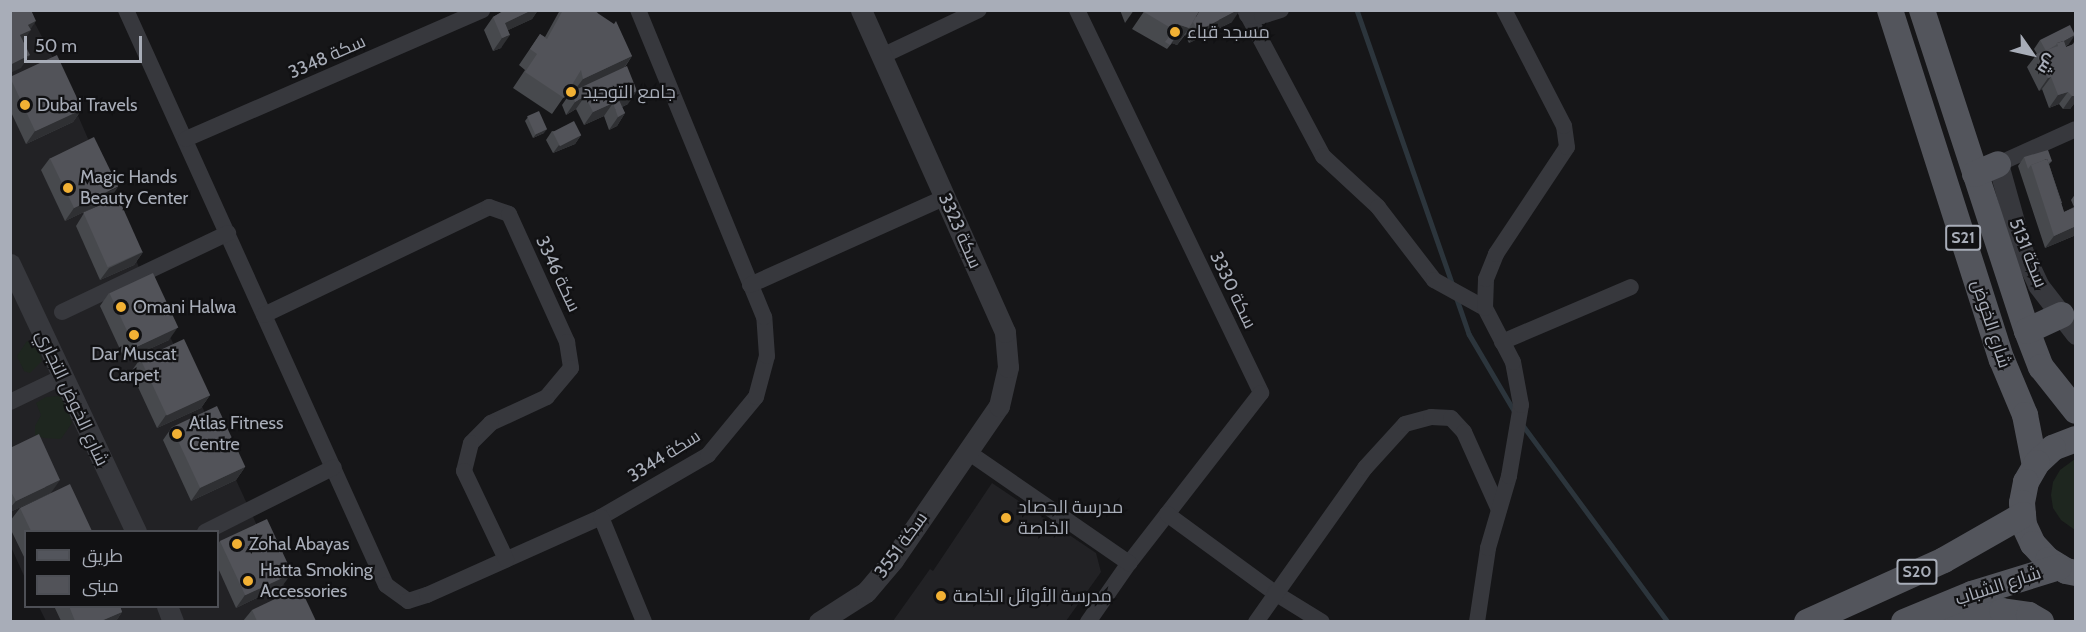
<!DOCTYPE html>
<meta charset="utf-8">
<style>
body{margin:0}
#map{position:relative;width:2086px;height:632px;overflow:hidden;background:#161618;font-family:Cabin,Cairo,sans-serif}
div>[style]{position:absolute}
.built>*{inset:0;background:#222225}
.green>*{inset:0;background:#1e261f}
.stream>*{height:4.5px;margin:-2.25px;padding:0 2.25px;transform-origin:2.25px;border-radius:2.25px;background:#2c353c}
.minor>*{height:16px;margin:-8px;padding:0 8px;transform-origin:8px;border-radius:8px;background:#37383d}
.tertiary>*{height:21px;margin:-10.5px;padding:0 10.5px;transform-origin:10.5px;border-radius:10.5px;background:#37383d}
.primary>*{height:26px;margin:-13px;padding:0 13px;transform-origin:13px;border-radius:13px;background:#53555c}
.wall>*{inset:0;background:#47494d}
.shaded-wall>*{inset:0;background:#2f3033}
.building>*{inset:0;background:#525359;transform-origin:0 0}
.dots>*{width:16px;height:16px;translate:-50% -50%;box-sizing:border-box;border:3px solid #111113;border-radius:50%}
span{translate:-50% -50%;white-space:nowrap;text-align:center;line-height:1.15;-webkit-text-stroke:4.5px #111113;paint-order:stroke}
.shield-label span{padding:2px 4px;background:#111113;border:2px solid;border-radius:4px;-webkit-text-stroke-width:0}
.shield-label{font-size:16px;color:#a8adb8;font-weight:700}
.poi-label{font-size:18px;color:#a8adb8}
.left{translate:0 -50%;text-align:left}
.street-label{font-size:18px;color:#a8adb8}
.frame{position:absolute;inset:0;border:12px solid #a8adb8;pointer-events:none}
.legend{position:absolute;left:24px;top:530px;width:195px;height:78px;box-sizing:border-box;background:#111113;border:2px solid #4d4f55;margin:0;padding:8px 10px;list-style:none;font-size:18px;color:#a8adb8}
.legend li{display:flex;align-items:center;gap:12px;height:30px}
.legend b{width:30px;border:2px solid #4d4f55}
.north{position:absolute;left:2002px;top:24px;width:60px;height:60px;-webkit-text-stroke:4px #111113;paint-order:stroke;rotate:124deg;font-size:16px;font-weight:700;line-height:24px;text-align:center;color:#a8adb8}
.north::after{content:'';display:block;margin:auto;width:21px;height:27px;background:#a8adb8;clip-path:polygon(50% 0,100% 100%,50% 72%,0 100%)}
.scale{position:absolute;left:24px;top:36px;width:118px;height:27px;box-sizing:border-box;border:3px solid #a8adb8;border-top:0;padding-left:8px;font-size:18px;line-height:21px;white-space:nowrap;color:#a8adb8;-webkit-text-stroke:4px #111113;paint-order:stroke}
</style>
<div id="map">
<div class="built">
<div style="clip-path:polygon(28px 10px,53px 58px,102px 171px,143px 278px,301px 621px,46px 621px,39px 607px,218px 606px,218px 532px,26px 532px,25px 578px,11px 547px,10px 11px)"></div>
<div style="clip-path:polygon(992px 483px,1096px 553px,1101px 572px,1066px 621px,893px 621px,930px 569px,933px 571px)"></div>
</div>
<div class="green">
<div style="clip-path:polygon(27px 341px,38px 347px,42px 361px,30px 373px,24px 371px,17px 356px)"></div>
<div style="clip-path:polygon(59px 396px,65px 400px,64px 411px,69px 413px,72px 423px,61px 439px,44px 438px,35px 435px,35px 426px,41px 415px,36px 403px,46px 397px)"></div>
<div style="clip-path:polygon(2075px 459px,2075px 530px,2061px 520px,2053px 508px,2051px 495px,2053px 482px,2060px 470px)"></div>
</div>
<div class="stream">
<div style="left:1357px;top:10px;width:289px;rotate:70.8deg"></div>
<div style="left:1457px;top:299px;width:37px;rotate:71deg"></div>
<div style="left:1469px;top:334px;width:91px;rotate:59.5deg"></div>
<div style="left:1522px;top:424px;width:246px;rotate:53.6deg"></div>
</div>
<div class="minor">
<div style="left:126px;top:10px;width:631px;rotate:65.67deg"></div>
<div style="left:386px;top:585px;width:27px;rotate:36deg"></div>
<div style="left:408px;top:601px;width:20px;rotate:-18deg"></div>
<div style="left:427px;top:595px;width:191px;rotate:-24.1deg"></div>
<div style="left:601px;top:517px;width:124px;rotate:-30.1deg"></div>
<div style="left:708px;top:455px;width:75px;rotate:-50.4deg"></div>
<div style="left:756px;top:397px;width:42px;rotate:-75deg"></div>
<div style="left:767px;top:356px;width:39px;rotate:-94deg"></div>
<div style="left:764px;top:317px;width:332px;rotate:-112.3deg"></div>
<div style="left:1077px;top:10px;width:425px;rotate:64.3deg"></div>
<div style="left:1261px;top:393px;width:215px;rotate:127.8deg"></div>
<div style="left:1129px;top:563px;width:72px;rotate:124.8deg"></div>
<div style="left:1245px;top:10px;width:166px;rotate:61.9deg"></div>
<div style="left:1323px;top:156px;width:75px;rotate:42.8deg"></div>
<div style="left:1378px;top:207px;width:92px;rotate:52.5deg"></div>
<div style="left:1434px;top:280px;width:58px;rotate:28.8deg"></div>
<div style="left:1247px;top:15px;width:15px;rotate:4deg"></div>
<div style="left:1262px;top:16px;width:20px;rotate:-18deg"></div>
<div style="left:882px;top:56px;width:107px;rotate:-25.4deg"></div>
<div style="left:186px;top:139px;width:323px;rotate:-23.5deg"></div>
<div style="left:1998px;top:164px;width:85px;rotate:-24.2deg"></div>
<div style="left:750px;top:285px;width:215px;rotate:-24.2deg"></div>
<div style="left:62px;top:312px;width:184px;rotate:-25.4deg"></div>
<div style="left:264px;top:315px;width:250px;rotate:-25.6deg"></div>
<div style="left:489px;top:207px;width:21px;rotate:19deg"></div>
<div style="left:509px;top:214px;width:141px;rotate:65.6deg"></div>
<div style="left:567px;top:342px;width:26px;rotate:81deg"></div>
<div style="left:571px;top:368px;width:38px;rotate:130deg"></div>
<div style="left:547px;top:397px;width:62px;rotate:155.1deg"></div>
<div style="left:491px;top:423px;width:28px;rotate:135deg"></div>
<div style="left:471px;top:443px;width:29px;rotate:104deg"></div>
<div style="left:464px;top:471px;width:98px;rotate:64.5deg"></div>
<div style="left:1502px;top:342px;width:140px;rotate:-23.1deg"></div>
<div style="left:10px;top:402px;width:58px;rotate:-25.7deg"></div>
<div style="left:968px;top:452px;width:196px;rotate:34.6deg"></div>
<div style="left:1167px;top:514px;width:134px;rotate:36.2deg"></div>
<div style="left:1275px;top:593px;width:55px;rotate:31.7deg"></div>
<div style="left:601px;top:517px;width:113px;rotate:67.7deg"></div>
<div style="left:205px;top:532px;width:144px;rotate:-26.7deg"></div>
<div style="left:1256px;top:622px;width:189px;rotate:-54.7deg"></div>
<div style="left:1365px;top:468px;width:59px;rotate:-47.7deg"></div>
<div style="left:1405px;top:424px;width:27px;rotate:-15deg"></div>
<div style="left:1431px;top:417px;width:20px;rotate:3deg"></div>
<div style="left:1451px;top:418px;width:19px;rotate:47deg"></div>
<div style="left:1464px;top:432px;width:85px;rotate:65.8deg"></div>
<div style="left:1477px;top:622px;width:75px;rotate:-81.5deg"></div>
<div style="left:1488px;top:548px;width:75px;rotate:-73.7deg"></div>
<div style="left:1509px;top:476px;width:72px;rotate:-80.4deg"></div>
<div style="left:1521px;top:405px;width:44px;rotate:-100.5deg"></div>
<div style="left:1513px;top:362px;width:61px;rotate:-117.4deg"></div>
<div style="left:1485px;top:308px;width:29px;rotate:-88deg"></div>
<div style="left:1486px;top:279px;width:27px;rotate:-68deg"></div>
<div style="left:1496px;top:254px;width:128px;rotate:-56.4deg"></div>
<div style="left:1567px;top:147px;width:21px;rotate:-98deg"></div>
<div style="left:1564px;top:126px;width:131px;rotate:-117.3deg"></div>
</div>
<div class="tertiary">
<div style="left:1998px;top:164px;width:89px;rotate:74.4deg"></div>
<div style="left:2022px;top:250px;width:38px;rotate:65deg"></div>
<div style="left:2038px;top:285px;width:62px;rotate:52.2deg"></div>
<div style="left:10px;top:264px;width:296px;rotate:64.8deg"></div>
<div style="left:167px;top:606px;width:17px;rotate:69deg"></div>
<div style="left:819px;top:622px;width:56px;rotate:-32.6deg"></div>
<div style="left:866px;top:592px;width:42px;rotate:-49.8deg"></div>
<div style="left:893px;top:560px;width:187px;rotate:-55.5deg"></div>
<div style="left:999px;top:406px;width:40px;rotate:-77deg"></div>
<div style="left:1008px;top:367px;width:35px;rotate:-95deg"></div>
<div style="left:1005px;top:332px;width:353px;rotate:-114.1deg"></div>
</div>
<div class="primary">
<div style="left:1890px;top:10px;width:367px;rotate:72.3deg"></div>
<div style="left:2002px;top:360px;width:60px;rotate:67.3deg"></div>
<div style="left:2025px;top:415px;width:52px;rotate:78.9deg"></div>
<div style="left:1922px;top:10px;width:338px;rotate:71.9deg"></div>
<div style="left:2027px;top:331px;width:39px;rotate:69deg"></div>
<div style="left:2041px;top:367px;width:56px;rotate:51.5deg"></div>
<div style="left:1975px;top:174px;width:25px;rotate:-23deg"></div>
<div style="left:2027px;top:331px;width:38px;rotate:-25deg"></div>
<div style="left:2076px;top:439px;width:25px;rotate:159deg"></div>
<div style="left:2053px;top:448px;width:22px;rotate:137deg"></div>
<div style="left:2037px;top:463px;width:22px;rotate:120deg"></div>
<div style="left:2026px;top:482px;width:21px;rotate:101deg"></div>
<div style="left:2022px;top:503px;width:22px;rotate:85deg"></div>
<div style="left:2024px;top:525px;width:21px;rotate:65deg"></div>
<div style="left:2033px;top:544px;width:22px;rotate:47deg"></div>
<div style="left:2048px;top:560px;width:21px;rotate:31deg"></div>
<div style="left:2066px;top:571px;width:10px;rotate:11deg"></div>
<div style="left:1942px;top:608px;width:60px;rotate:2.9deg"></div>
<div style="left:2002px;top:611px;width:27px;rotate:8deg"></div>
<div style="left:2029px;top:615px;width:14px;rotate:30deg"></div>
<div style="left:1807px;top:622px;width:150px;rotate:-24.3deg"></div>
<div style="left:1944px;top:560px;width:91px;rotate:-29.7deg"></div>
<div style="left:1904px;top:622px;width:74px;rotate:-22.4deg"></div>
<div style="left:1972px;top:594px;width:91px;rotate:-17.2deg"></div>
</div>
<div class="wall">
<div style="clip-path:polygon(505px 10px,538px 10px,532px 19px,508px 30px,501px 48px,493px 51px,484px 30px,493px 17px)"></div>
<div style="clip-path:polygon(560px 10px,599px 10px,597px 13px,632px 56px,625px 67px,628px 104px,622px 107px,625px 113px,617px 126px,609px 130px,604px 116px,584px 125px,576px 109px,566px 115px,562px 105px,571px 92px,570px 88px,552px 114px,513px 88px,525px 70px,519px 65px,540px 34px,545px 37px)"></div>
<div style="clip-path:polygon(1120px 10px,1134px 10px,1125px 23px)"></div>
<div style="clip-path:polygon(1145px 10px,1232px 22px,1189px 43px,1185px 35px,1177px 45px,1172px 43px,1167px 49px,1132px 29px)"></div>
<div style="clip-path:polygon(2076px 39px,2076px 101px,2070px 109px,2063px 109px,2059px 104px,2049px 108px,2042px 89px,2039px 91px,2027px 67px,2037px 54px,2034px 49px,2040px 40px,2069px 44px,2066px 46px,2066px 47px,2072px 45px)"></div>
<div style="clip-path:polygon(10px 77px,82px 109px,73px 122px,26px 144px,10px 110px)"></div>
<div style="clip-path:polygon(528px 117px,544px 133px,533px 138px,525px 121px)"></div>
<div style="clip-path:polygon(552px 131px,581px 135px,575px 144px,553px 153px,546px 140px)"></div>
<div style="clip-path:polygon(2024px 157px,2052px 161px,2049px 164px,2064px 212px,2074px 207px,2071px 200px,2076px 193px,2076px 235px,2045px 248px,2018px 166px)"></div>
<div style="clip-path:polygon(50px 158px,109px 200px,65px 221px,41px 170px)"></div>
<div style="clip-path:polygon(84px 213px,143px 252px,134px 265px,100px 280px,76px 226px)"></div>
<div style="clip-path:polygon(109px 293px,169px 340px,125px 360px,100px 306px)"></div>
<div style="clip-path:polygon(140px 359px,210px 395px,201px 408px,157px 428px,131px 372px)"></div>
<div style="clip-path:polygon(172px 427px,245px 467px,236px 480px,191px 501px,163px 440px)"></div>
<div style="clip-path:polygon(10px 448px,51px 493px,10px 512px)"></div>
<div style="clip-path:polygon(20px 508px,92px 531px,26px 531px,26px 561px,10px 528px,10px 521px)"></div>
<div style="clip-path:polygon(220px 541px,283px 585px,236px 608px,218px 568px,218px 544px)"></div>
<div style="clip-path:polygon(54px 606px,120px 606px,122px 612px,116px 621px,61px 621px)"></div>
<div style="clip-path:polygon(252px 610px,316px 621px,243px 621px)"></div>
</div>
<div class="shaded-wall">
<div style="clip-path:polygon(532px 10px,538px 10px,532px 19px,500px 34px,505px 23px)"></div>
<div style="clip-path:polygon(1238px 10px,1240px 10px,1232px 22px,1189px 43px,1198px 31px)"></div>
<div style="clip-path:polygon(36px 21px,30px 30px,31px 30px,22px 43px,20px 35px,28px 25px)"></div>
<div style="clip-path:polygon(1177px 24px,1189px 28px,1177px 45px,1166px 41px)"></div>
<div style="clip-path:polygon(510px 35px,501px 48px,493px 51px,502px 38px)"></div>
<div style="clip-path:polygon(2075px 35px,2069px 44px,2055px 51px,2058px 46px,2058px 44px)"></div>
<div style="clip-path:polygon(30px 55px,21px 68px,10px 73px,10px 65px)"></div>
<div style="clip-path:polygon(632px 56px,621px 72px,571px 95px,583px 79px)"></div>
<div style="clip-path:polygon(2051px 77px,2042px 89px,2039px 91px,2048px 78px)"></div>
<div style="clip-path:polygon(637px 91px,628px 104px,615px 110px,619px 100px)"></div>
<div style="clip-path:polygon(2068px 92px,2059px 104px,2049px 108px,2058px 95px)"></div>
<div style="clip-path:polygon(585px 96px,576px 109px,566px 115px,575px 102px)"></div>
<div style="clip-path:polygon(2072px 96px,2076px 96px,2076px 101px,2070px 109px,2063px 109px)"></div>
<div style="clip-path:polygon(613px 103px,604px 116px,584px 125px,593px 112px)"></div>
<div style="clip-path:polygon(82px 109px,73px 122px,26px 144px,35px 131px)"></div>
<div style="clip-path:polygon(625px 113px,617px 126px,609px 130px,618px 117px)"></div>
<div style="clip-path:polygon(547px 129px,544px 133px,533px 138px,536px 134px)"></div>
<div style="clip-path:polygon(581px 135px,575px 144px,553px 153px,559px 145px)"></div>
<div style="clip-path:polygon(118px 187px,109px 200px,65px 221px,74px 208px)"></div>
<div style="clip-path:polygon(2076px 226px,2076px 235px,2045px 248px,2054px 236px)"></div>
<div style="clip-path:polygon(143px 252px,134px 265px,100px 280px,109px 268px)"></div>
<div style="clip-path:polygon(178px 327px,169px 340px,125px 360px,134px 348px)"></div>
<div style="clip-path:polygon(210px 395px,201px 408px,157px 428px,166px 415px)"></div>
<div style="clip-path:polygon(245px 467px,236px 480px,191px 501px,200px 488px)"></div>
<div style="clip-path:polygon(60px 480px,51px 493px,10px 512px,10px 508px,16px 501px)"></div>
<div style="clip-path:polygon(292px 573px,283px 585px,236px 608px,245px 595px)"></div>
<div style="clip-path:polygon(122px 612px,116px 621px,101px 621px)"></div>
</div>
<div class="building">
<div style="clip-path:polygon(10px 10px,31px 10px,36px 21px,28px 25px,31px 30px,20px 35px,30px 55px,10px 65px)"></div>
<div style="clip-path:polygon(505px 10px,532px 10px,505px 23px,510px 35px,502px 38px,493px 17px)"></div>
<div style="clip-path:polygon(563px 10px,598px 10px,596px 12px,614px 24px,616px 21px,632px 56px,583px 79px,581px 70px,564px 98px,525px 72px,537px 54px,530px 49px,540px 34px,547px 39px)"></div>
<div style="clip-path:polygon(1145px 10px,1200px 10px,1189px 28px,1177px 24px,1174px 30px,1144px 12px)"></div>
<div style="clip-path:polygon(1200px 10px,1238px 10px,1198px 31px,1193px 22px)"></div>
<div style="clip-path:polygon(2070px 25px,2075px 35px,2064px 41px,2057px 43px,2056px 45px,2046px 51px,2040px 40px)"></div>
<div style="clip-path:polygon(1169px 36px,1175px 38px,1170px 45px,1165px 42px)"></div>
<div style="clip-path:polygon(2064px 41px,2066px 47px,2076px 43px,2076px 96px,2072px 96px,2068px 92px,2058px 95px,2051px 77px,2048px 78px,2036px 54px,2058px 46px,2057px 43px)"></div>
<div style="left:57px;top:55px;width:60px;height:52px;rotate:65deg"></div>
<div style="clip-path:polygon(627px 66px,637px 91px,619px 100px,625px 113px,618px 117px,613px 103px,593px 112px,585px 96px,575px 102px,571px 92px)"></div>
<div style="left:539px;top:111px;width:20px;height:13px;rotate:66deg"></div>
<div style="left:574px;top:121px;width:16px;height:24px;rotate:63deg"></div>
<div style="left:94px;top:137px;width:55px;height:49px;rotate:64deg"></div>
<div style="clip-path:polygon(2048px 150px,2052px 161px,2048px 162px,2062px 203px,2061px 203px,2047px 159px,2031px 165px,2028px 169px,2024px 157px)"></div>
<div style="clip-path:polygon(2047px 159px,2064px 212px,2076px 207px,2076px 226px,2054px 236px,2031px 165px)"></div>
<div style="left:118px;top:197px;width:60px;height:38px;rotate:66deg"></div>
<div style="left:153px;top:273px;width:60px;height:48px;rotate:65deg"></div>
<div style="left:184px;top:339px;width:62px;height:48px;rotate:65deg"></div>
<div style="left:217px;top:406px;width:67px;height:50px;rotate:65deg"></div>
<div style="clip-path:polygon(39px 434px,60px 480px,16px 501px,10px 490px,10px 448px)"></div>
<div style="clip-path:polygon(70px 484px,92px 531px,31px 531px,20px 508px)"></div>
<div style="left:267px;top:519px;width:60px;height:52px;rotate:65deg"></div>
<div style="clip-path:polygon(300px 587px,316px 621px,257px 621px,252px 610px)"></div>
<div style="clip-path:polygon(69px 606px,120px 606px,122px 612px,101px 621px,75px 621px)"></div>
</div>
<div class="dots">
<div style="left:1175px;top:32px;background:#f2b134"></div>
<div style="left:571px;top:92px;background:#f2b134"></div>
<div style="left:25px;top:105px;background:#f2b134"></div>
<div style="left:68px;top:188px;background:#f2b134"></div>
<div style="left:121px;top:307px;background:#f2b134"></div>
<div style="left:134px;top:335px;background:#f2b134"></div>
<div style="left:177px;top:434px;background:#f2b134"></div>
<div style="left:1006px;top:518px;background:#f2b134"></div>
<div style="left:237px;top:544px;background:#f2b134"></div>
<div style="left:248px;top:581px;background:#f2b134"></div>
<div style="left:941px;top:596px;background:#f2b134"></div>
</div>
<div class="shield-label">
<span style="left:1963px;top:238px">S21</span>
<span style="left:1917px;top:572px">S20</span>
</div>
<div class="poi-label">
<span class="left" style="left:1187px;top:32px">مسجد قباء</span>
<span class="left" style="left:583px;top:92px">جامع التوحيد</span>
<span class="left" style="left:37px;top:105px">Dubai Travels</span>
<span class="left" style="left:80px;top:188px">Magic Hands<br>Beauty Center</span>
<span class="left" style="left:133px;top:307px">Omani Halwa</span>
<span style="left:134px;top:365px">Dar Muscat<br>Carpet</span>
<span class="left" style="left:189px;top:434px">Atlas Fitness<br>Centre</span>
<span class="left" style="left:1018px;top:518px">مدرسة الحصاد<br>الخاصة</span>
<span class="left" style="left:249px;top:544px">Zohal Abayas</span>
<span class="left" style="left:260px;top:581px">Hatta Smoking<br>Accessories</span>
<span class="left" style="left:953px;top:596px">مدرسة الأوائل الخاصة</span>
</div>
<div class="street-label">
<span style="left:327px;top:57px;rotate:-24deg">سكة 3348</span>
<span style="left:960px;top:231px;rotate:66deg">سكة 3323</span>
<span style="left:2028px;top:253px;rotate:68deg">سكة 5131</span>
<span style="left:558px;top:274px;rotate:65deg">سكة 3346</span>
<span style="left:1233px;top:290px;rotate:64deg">سكة 3330</span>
<span style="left:1991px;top:324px;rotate:72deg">شارع الخوض</span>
<span style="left:72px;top:398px;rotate:65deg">شارع الخوض التجاري</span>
<span style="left:664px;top:456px;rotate:-32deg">سكة 3344</span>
<span style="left:901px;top:545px;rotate:-54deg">سكة 3551</span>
<span style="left:1998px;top:586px;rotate:-18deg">شارع الشباب</span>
</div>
<div class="frame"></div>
<ul class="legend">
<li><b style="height:8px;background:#53555c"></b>طريق</li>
<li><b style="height:16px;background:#525359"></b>مبنى</li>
</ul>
<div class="north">ش</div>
<div class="scale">50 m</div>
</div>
